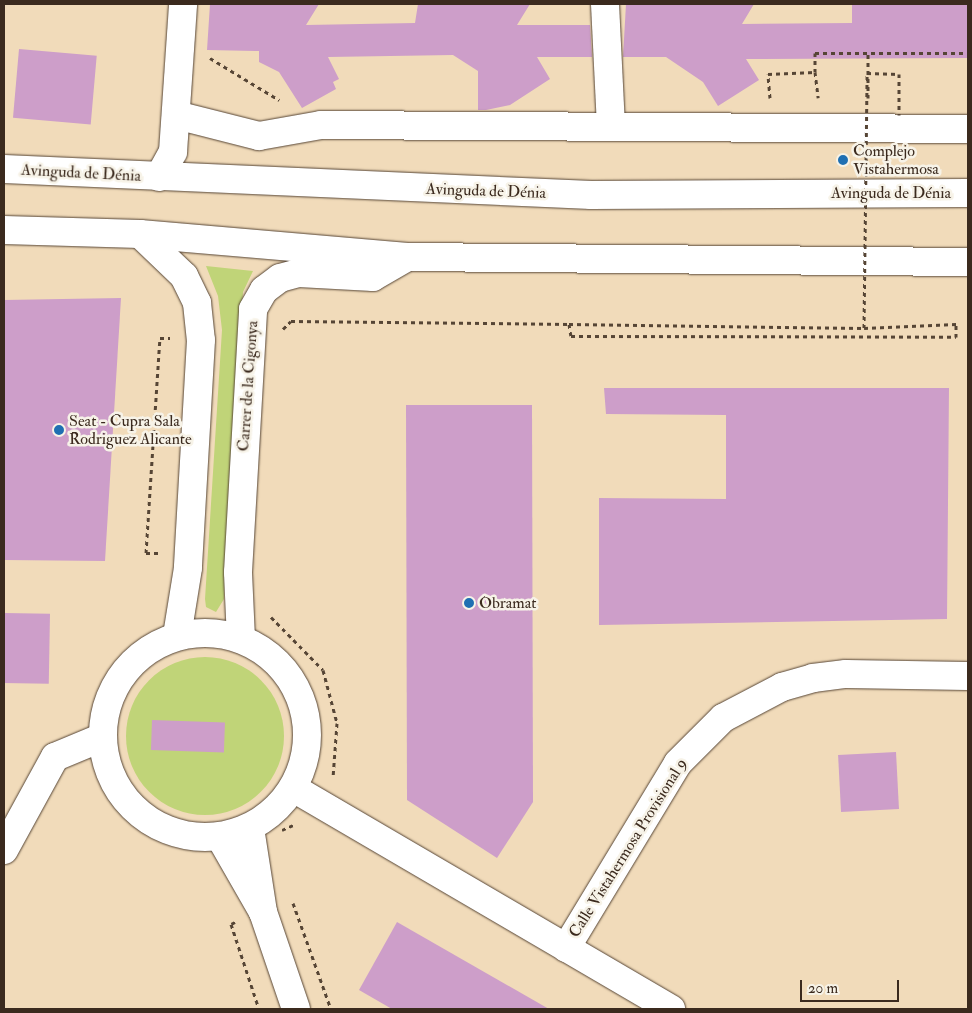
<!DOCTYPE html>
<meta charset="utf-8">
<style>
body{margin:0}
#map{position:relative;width:972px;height:1013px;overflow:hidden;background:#f1dbba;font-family:"IM FELL Double Pica",serif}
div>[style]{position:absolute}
.green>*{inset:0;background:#c0d478}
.round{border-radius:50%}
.building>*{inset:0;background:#cd9ec9;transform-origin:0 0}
.path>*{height:3px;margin-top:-1.5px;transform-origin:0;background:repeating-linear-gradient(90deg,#564535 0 4px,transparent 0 8px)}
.roads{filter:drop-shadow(0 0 1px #564535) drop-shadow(0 0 1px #564535)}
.minor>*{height:28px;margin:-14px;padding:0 14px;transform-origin:14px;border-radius:14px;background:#fff}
.minor>.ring{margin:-14px;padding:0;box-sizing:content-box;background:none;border:28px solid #fff;border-radius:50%}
.major>*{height:28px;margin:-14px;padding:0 14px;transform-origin:14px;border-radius:14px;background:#fff}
.path-bridge>*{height:3px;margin-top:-1.5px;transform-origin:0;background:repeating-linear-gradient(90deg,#564535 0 4px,transparent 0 8px)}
.dots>*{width:14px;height:14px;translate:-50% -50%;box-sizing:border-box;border:2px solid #f7f3e8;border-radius:50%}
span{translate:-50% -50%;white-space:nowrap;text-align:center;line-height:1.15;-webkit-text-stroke:5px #f7f3e8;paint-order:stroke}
.poi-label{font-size:16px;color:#3b2a1e}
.left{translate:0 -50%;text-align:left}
.street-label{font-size:16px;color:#3b2a1e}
.frame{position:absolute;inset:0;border:5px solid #3b2a1e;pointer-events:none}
.scale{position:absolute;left:800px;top:980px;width:99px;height:22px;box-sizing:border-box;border:2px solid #3b2a1e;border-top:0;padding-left:6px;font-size:15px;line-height:18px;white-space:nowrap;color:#3b2a1e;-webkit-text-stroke:4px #f7f3e8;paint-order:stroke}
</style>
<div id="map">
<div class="green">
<div style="clip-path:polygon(206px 266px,253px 271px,243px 292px,224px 599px,216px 612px,206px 607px,205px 599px,222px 330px,218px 296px)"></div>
<div class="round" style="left:126px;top:657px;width:158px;height:158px"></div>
</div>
<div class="building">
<div style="clip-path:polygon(210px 4px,319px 4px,306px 25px,415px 23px,418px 4px,530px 4px,517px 25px,590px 25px,592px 57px,537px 57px,550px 79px,510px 105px,486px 110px,478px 110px,478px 71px,453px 55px,328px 57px,339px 79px,333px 82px,336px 89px,302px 108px,279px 72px,259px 62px,259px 51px,207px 50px)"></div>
<div style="clip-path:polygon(626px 4px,754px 4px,742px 24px,852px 23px,852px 4px,968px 4px,968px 58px,746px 59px,759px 80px,718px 106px,703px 82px,666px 57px,623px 57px)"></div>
<div style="left:19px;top:49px;width:78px;height:69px;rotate:5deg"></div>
<div style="clip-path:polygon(121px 298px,105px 561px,4px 560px,4px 300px)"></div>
<div style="clip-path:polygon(604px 388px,949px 388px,947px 619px,599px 625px,599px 498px,726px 499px,726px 415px,606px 414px)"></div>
<div style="clip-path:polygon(406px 405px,532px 405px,533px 802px,497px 858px,407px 800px)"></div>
<div style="left:4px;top:613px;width:46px;height:70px;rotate:1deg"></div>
<div style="left:152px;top:720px;width:73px;height:30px;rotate:2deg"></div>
<div style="left:896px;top:752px;width:57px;height:58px;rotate:87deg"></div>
<div style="clip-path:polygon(397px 922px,549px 1009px,392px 1009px,359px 990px)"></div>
</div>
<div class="path">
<div style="left:210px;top:58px;width:81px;rotate:31.3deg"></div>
<div style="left:815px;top:72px;width:19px;rotate:-90deg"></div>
<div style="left:815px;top:53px;width:153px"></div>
<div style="left:770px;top:98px;width:24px;rotate:-95deg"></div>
<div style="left:768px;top:74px;width:47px;rotate:-2.4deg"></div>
<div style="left:815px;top:72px;width:26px;rotate:83deg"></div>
<div style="left:868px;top:98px;width:45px;rotate:-90deg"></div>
<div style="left:283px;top:329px;width:11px;rotate:-45deg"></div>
<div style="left:291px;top:321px;width:278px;rotate:0.6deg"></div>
<div style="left:569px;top:324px;width:12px;rotate:81deg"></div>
<div style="left:571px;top:336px;width:385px;rotate:0.1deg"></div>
<div style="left:956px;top:337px;width:13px;rotate:-90deg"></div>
<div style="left:956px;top:324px;width:92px;rotate:177.5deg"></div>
<div style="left:158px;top:553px;width:12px;rotate:180deg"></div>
<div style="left:146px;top:553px;width:215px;rotate:-86.3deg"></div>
<div style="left:160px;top:338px;width:10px"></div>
<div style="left:271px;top:617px;width:74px;rotate:45.5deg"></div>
<div style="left:323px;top:670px;width:55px;rotate:75.2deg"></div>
<div style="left:337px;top:723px;width:54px;rotate:94.2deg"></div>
<div style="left:282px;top:830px;width:12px;rotate:-24deg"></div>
<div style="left:293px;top:903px;width:113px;rotate:70.3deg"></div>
<div style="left:235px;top:922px;width:4px;rotate:153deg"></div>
<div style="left:231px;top:924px;width:89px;rotate:71.8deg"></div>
</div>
<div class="roads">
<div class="minor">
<div style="left:605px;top:4px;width:122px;rotate:87.2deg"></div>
<div style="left:176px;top:115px;width:86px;rotate:14.2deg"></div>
<div style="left:259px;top:136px;width:63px;rotate:-10.1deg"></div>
<div style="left:321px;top:125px;width:647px;rotate:0.35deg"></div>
<div style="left:159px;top:177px;width:29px;rotate:-61deg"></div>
<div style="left:173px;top:152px;width:148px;rotate:-86.1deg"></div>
<div style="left:140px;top:234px;width:61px;rotate:43.7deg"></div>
<div style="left:184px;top:276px;width:30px;rotate:64deg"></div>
<div style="left:197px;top:303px;width:37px;rotate:84deg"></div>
<div style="left:201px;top:340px;width:228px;rotate:93.3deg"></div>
<div style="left:188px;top:568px;width:69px;rotate:99.2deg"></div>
<div class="ring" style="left:103px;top:633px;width:176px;height:176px"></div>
<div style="left:241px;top:639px;width:67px;rotate:-92.6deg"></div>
<div style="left:238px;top:572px;width:263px;rotate:-86.7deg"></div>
<div style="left:253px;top:309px;width:22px;rotate:-60deg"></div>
<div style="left:264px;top:290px;width:20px;rotate:-37deg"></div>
<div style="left:280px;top:278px;width:20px;rotate:-15deg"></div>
<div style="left:299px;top:273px;width:74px;rotate:3.1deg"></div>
<div style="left:373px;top:277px;width:39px;rotate:-30deg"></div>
<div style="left:293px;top:788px;width:438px;rotate:30.3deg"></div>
<div style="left:220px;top:837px;width:86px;rotate:60.2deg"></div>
<div style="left:263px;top:912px;width:85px;rotate:-98.8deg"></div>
<div style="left:4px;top:850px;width:106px;rotate:-61.3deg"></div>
<div style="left:55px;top:757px;width:52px;rotate:-22.6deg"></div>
<div style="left:263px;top:912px;width:102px;rotate:71.2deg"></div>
<div style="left:566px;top:948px;width:216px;rotate:-58.8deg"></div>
<div style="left:678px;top:763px;width:64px;rotate:-45deg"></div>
<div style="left:723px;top:718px;width:67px;rotate:-27.7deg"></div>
<div style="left:782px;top:687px;width:32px;rotate:-16deg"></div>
<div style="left:813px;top:678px;width:33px;rotate:-7deg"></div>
<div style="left:846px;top:674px;width:122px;rotate:0.9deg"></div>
</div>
<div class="major">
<div style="left:4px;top:169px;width:588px;rotate:2.54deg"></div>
<div style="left:591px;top:195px;width:377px;rotate:-0.3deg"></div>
<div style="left:4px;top:230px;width:136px;rotate:1.7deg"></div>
<div style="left:140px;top:234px;width:268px;rotate:4.9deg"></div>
<div style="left:407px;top:257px;width:561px;rotate:0.51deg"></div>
</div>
</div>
<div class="path-bridge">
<div style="left:569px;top:324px;width:295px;rotate:0.8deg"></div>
<div style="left:864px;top:328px;width:255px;rotate:-89.3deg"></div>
<div style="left:867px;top:73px;width:32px;rotate:2deg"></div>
<div style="left:899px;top:74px;width:41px;rotate:90deg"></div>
</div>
<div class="dots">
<div style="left:843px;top:160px;background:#1f6fb2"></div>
<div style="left:59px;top:430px;background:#1f6fb2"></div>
<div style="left:469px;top:603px;background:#1f6fb2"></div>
</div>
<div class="poi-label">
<span class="left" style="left:853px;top:160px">Complejo<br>Vistahermosa</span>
<span class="left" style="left:69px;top:430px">Seat - Cupra Sala<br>Rodriguez Alicante</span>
<span class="left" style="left:479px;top:603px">Obramat</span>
</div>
<div class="street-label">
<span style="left:81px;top:173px;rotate:3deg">Avinguda de Dénia</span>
<span style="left:486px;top:191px;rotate:2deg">Avinguda de Dénia</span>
<span style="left:891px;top:193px">Avinguda de Dénia</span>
<span style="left:248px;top:386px;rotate:-86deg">Carrer de la Cigonya</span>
<span style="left:628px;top:848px;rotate:-58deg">Calle Vistahermosa Provisional 9</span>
</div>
<div class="frame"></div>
<div class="scale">20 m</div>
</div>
